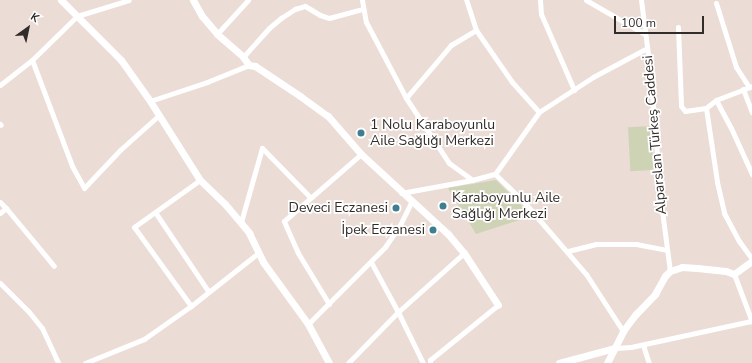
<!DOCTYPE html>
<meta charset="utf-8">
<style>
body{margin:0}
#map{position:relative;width:752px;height:363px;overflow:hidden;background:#ebdcd6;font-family:"Nunito Sans",sans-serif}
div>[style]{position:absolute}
.green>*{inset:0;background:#cfd3b6;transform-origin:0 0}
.street>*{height:5px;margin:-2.5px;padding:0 2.5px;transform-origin:2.5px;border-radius:2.5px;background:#fff}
.secondary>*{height:7px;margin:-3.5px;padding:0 3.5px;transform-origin:3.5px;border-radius:3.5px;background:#fff}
.dots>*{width:11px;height:11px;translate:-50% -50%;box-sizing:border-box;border:2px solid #fff;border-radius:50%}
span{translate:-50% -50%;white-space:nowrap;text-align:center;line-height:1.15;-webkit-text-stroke:3.5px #fff;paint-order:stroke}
.poi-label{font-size:14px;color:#312c29}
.left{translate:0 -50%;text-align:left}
.right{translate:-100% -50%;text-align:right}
.street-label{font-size:14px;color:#312c29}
.north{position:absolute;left:8px;top:8px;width:40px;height:40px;-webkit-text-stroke:3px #fff;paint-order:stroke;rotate:33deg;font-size:11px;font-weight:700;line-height:16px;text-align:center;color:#312c29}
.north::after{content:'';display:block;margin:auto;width:14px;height:18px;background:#312c29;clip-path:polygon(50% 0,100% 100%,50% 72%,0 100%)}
.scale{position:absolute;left:614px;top:16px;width:90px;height:18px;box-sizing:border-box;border:2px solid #312c29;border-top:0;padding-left:5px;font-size:12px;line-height:14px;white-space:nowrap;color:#312c29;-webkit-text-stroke:3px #fff;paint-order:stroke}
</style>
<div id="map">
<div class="green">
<div style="left:651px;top:126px;width:44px;height:23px;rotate:87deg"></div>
<div style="clip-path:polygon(496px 180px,532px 216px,476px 234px,448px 188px)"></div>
</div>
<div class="street">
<div style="left:362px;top:0;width:22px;rotate:80deg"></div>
<div style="left:366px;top:22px;width:86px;rotate:62.2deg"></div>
<div style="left:406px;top:98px;width:78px;rotate:56.5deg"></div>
<div style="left:449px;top:163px;width:29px;rotate:36deg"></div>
<div style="left:472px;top:180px;width:72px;rotate:169.6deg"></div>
<div style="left:540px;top:0;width:14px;rotate:86deg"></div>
<div style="left:541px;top:14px;width:83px;rotate:66.5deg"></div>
<div style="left:586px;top:0;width:68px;rotate:30deg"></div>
<div style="left:641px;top:0;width:70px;rotate:82.6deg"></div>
<div style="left:650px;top:69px;width:134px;rotate:85.3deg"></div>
<div style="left:661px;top:203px;width:69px;rotate:82.5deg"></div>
<div style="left:716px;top:3px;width:67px;rotate:72.6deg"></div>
<div style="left:736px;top:67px;width:24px;rotate:57deg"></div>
<div style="left:678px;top:27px;width:79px;rotate:87.8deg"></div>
<div style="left:681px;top:106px;width:6px;rotate:51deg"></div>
<div style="left:685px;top:111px;width:21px;rotate:-8deg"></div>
<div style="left:706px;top:108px;width:13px;rotate:-39deg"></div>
<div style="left:716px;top:100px;width:39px;rotate:-21deg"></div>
<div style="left:476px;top:30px;width:63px;rotate:55.3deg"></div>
<div style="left:512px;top:82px;width:40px;rotate:48deg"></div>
<div style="left:217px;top:34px;width:46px;rotate:-47.6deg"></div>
<div style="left:243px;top:57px;width:39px;rotate:-48deg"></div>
<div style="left:269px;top:28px;width:16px;rotate:-40deg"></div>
<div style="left:281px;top:18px;width:17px;rotate:-33deg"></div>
<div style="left:295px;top:9px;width:10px;rotate:-17deg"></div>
<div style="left:305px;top:6px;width:17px;rotate:31deg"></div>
<div style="left:320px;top:15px;width:9px;rotate:18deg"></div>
<div style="left:329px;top:18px;width:34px;rotate:-15deg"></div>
<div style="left:32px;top:60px;width:113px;rotate:69.3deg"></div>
<div style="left:72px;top:166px;width:25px;rotate:61deg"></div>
<div style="left:84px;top:188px;width:52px;rotate:-46.5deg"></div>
<div style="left:120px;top:150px;width:51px;rotate:-41.8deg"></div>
<div style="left:0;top:85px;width:41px;rotate:-38deg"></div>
<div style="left:32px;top:60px;width:63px;rotate:-44.4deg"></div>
<div style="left:77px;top:16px;width:54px;rotate:-17.1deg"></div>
<div style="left:743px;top:89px;width:25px;rotate:69deg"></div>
<div style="left:406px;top:98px;width:70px;rotate:-49.7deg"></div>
<div style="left:451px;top:45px;width:29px;rotate:-31deg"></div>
<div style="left:476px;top:30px;width:32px;rotate:-108deg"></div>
<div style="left:716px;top:100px;width:32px;rotate:62deg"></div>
<div style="left:731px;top:128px;width:51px;rotate:65.5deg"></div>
<div style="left:150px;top:101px;width:60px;rotate:-18.4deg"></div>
<div style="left:207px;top:82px;width:45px;rotate:-22deg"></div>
<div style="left:706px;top:108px;width:75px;rotate:81.5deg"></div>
<div style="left:717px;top:182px;width:32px;rotate:77deg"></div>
<div style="left:724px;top:213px;width:32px;rotate:62deg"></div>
<div style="left:739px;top:241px;width:22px;rotate:54deg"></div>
<div style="left:0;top:124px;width:1px;rotate:45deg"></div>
<div style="left:495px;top:174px;width:76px;rotate:-54.6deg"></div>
<div style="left:539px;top:112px;width:64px;rotate:-32.9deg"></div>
<div style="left:593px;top:77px;width:61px;rotate:-28.2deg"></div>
<div style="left:472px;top:180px;width:24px;rotate:-15deg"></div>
<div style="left:495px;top:174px;width:40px;rotate:44deg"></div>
<div style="left:524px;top:202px;width:95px;rotate:49.3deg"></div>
<div style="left:586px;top:274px;width:68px;rotate:57deg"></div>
<div style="left:0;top:202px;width:8px;rotate:45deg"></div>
<div style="left:6px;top:208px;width:8px;rotate:140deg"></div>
<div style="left:6px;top:208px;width:75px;rotate:50.4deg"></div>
<div style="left:155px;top:212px;width:95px;rotate:56.1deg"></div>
<div style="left:241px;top:222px;width:77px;rotate:-74.2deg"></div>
<div style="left:262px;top:148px;width:69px;rotate:45.6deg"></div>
<div style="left:568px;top:251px;width:29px;rotate:-14deg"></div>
<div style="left:596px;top:244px;width:40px"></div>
<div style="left:636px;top:244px;width:31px;rotate:11deg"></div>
<div style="left:734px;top:274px;width:51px;rotate:69.4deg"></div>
<div style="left:0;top:283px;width:41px;rotate:45deg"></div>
<div style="left:29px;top:312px;width:21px;rotate:51deg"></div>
<div style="left:42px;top:328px;width:38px;rotate:65deg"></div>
<div style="left:329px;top:304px;width:60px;rotate:-121.3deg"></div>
<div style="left:298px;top:253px;width:35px;rotate:-114deg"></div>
<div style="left:284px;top:221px;width:102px;rotate:-41deg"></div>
<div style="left:191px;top:306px;width:97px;rotate:-125.8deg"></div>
<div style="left:134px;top:227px;width:81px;rotate:-35.5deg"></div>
<div style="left:308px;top:324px;width:109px;rotate:-45deg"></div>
<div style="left:385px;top:247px;width:27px;rotate:-56deg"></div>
<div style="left:400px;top:225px;width:25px;rotate:-64deg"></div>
<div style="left:643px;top:345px;width:19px;rotate:72deg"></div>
<div style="left:615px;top:348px;width:16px;rotate:-4deg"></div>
<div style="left:631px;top:347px;width:123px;rotate:-12.2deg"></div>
<div style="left:85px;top:363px;width:64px;rotate:-22.1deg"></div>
<div style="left:144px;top:339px;width:57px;rotate:-35.1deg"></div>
<div style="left:191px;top:306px;width:85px;rotate:-38.3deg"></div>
<div style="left:348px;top:363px;width:71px;rotate:-45.6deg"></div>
<div style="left:398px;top:312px;width:57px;rotate:-118.4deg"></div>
<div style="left:423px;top:363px;width:57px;rotate:-116.1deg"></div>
<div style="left:398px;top:312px;width:89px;rotate:-41.8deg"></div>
<div style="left:430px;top:363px;width:3px;rotate:-90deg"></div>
<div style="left:430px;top:360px;width:87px;rotate:-39deg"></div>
</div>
<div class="secondary">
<div style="left:61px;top:0;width:85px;rotate:45deg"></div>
<div style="left:121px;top:60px;width:50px;rotate:54.7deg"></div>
<div style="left:150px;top:101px;width:93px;rotate:57.7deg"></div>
<div style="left:200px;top:180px;width:35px;rotate:44deg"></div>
<div style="left:225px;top:204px;width:38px;rotate:50deg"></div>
<div style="left:249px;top:233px;width:32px;rotate:64deg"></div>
<div style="left:263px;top:262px;width:77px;rotate:54deg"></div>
<div style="left:308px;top:324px;width:44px;rotate:61.7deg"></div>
<div style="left:193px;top:0;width:18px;rotate:61deg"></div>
<div style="left:202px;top:16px;width:23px;rotate:50deg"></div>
<div style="left:217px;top:34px;width:35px;rotate:41deg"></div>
<div style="left:243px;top:57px;width:10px;rotate:53deg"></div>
<div style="left:249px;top:65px;width:6px;rotate:9deg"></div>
<div style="left:255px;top:66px;width:54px;rotate:33.7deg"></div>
<div style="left:300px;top:96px;width:34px;rotate:36deg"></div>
<div style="left:328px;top:116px;width:50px;rotate:49deg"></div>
<div style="left:361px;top:154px;width:118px;rotate:42.6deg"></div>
<div style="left:448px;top:234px;width:25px;rotate:50deg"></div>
<div style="left:464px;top:253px;width:62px;rotate:56.8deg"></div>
<div style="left:559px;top:363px;width:58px;rotate:-15deg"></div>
<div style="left:607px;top:363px;width:36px;rotate:-63deg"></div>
<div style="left:623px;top:331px;width:21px;rotate:-53deg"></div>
<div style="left:636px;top:314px;width:28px;rotate:-46deg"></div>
<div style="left:655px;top:294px;width:21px;rotate:-61deg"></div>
<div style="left:665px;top:276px;width:7px;rotate:-45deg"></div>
<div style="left:670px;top:271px;width:13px;rotate:-18deg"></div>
<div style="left:682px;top:267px;width:15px;rotate:4deg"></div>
<div style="left:697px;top:268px;width:29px;rotate:6deg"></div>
<div style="left:726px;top:271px;width:9px;rotate:21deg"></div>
<div style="left:734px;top:274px;width:22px;rotate:-36deg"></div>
</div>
<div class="dots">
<div style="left:361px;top:133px;background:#3d7f90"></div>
<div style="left:443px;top:206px;background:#3d7f90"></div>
<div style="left:396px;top:208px;background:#3d7f90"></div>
<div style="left:433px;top:230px;background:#3d7f90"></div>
</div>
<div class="poi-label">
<span class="left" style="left:370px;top:133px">1 Nolu Karaboyunlu<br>Aile Sağlığı Merkezi</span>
<span class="left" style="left:452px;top:206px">Karaboyunlu Aile<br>Sağlığı Merkezi</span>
<span class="right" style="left:388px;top:208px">Deveci Eczanesi</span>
<span class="right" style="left:425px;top:230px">İpek Eczanesi</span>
</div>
<div class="street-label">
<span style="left:655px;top:135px;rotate:-95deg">Alparslan Türkeş Caddesi</span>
</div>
<div class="north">K</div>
<div class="scale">100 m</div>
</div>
